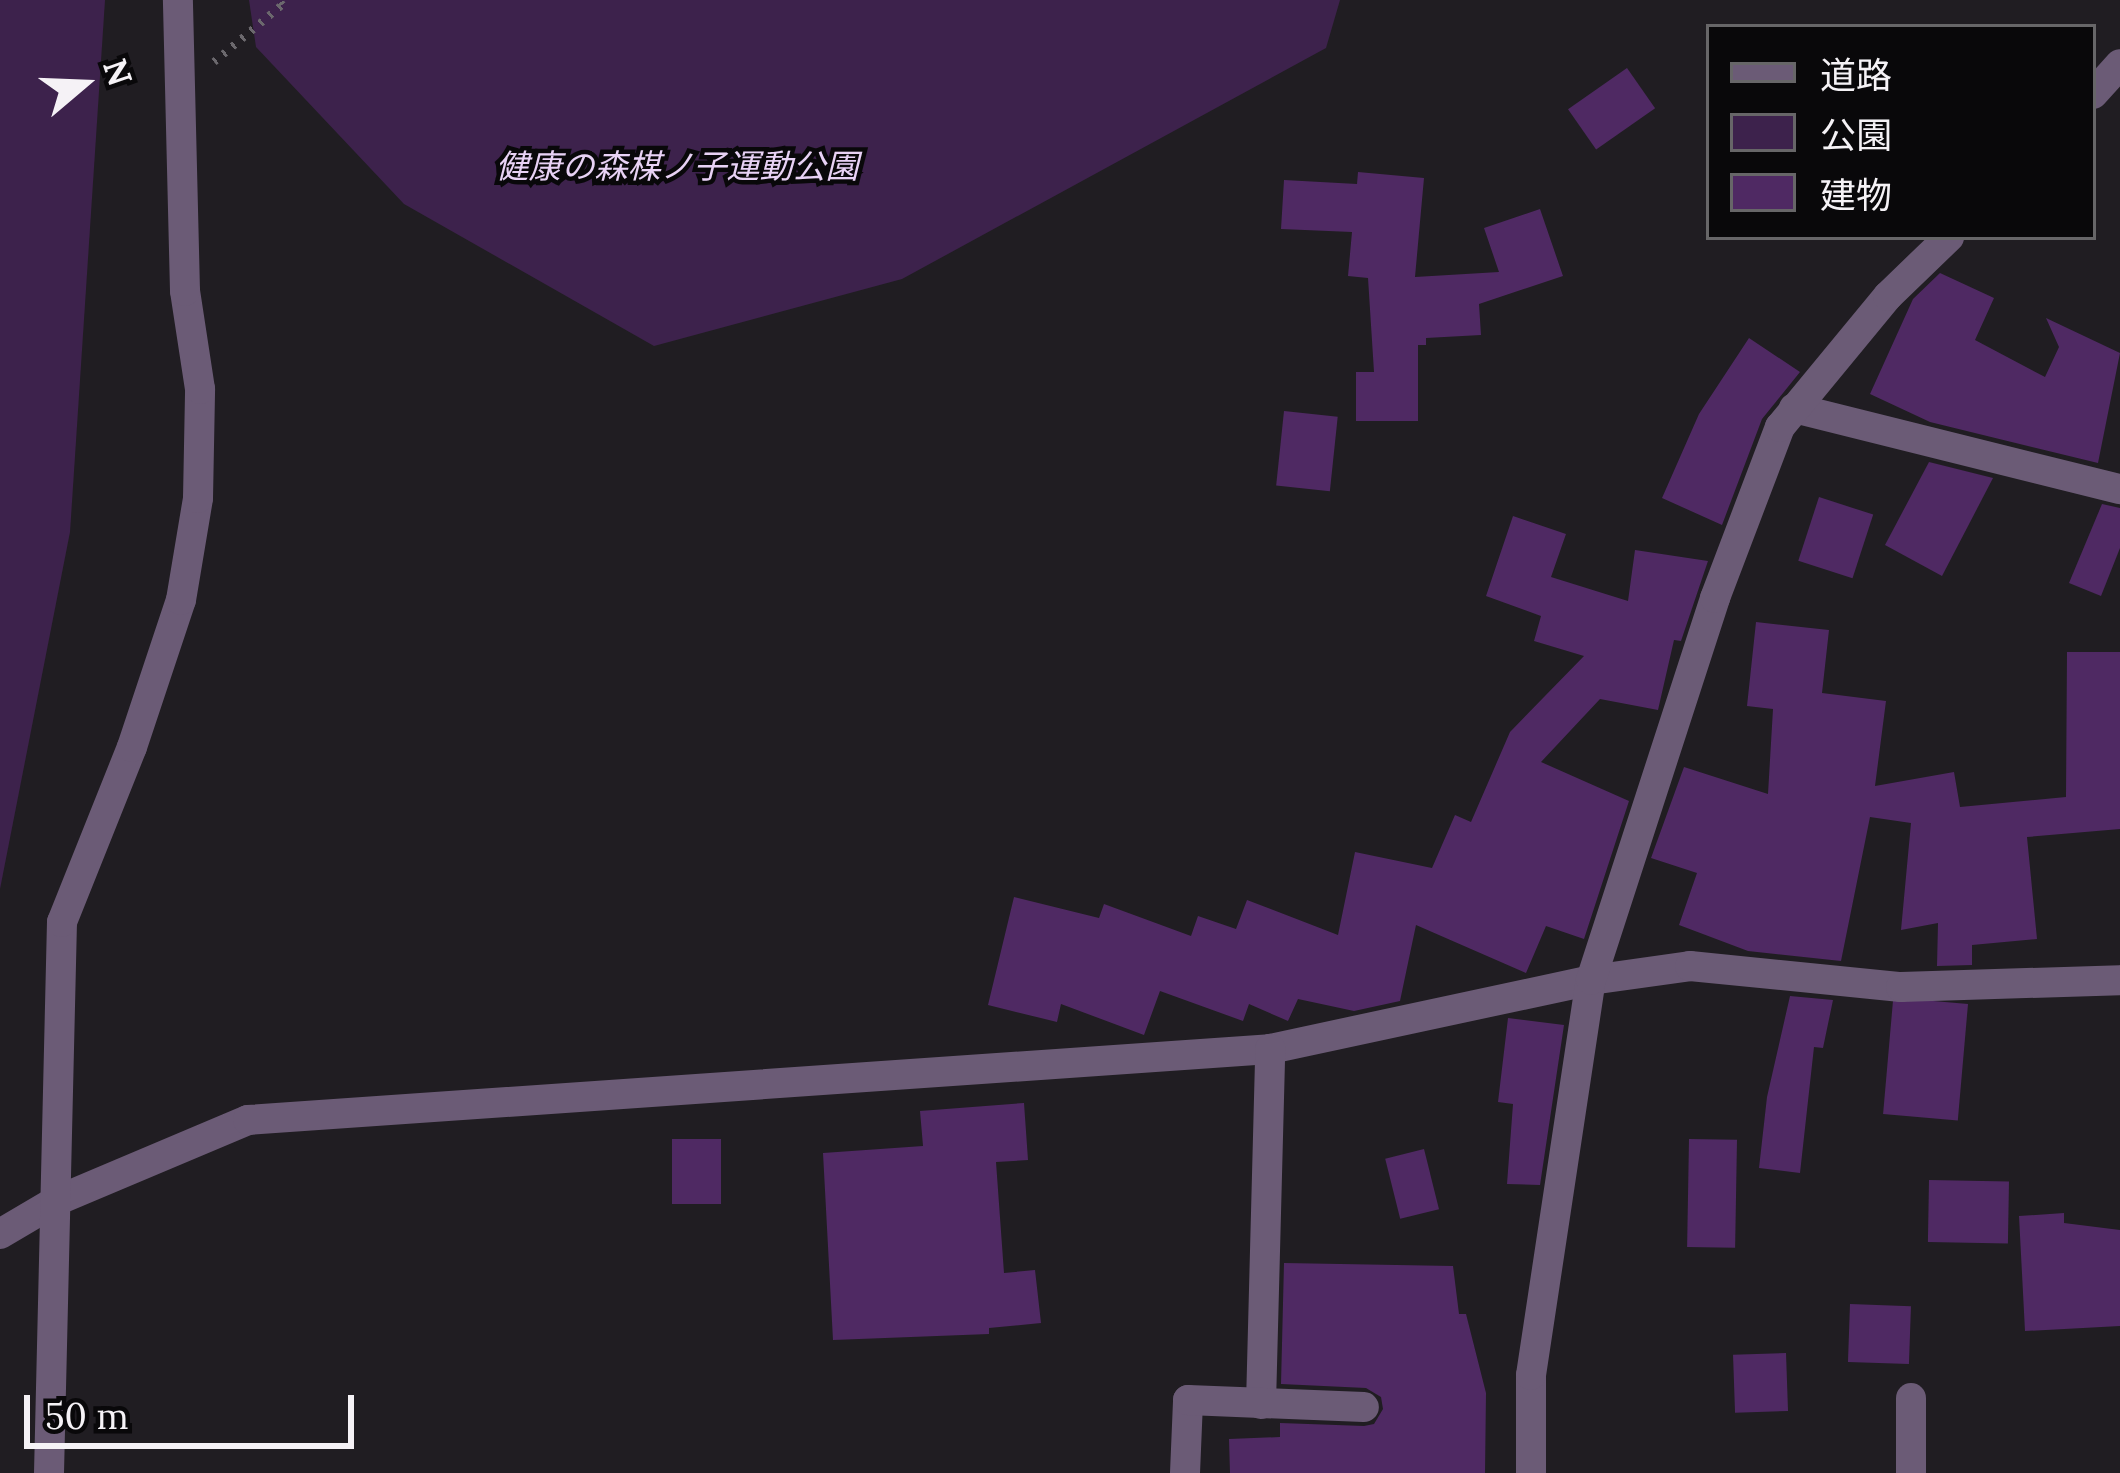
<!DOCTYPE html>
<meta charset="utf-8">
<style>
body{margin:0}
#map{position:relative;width:2120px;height:1473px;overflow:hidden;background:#201d22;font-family:Lora,"Noto Sans JP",serif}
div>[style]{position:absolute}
.green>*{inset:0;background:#3d224c}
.building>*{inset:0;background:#4f2963;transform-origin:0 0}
.path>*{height:8px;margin-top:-4px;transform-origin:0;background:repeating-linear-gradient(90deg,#6b686d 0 3px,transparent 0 12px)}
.minor>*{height:30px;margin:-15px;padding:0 15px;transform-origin:15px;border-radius:15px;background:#6b5b76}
span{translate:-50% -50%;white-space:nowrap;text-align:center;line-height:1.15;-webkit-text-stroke:9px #09080a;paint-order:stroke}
.park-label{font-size:33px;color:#e8d2f5;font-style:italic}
.legend{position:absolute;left:1706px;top:24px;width:390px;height:216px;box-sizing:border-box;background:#09080a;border:3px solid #676668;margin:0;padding:15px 21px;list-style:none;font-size:36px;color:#f5f2f6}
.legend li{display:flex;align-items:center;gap:24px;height:60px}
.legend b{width:60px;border:3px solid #676668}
.north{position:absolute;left:24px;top:24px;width:120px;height:120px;-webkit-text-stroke:9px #09080a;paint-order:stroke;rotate:71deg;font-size:33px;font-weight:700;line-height:48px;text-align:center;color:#f5f2f6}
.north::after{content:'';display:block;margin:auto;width:42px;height:54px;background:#f5f2f6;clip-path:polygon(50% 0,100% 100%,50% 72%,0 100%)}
.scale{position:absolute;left:24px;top:1395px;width:330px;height:54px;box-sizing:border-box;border:6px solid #f5f2f6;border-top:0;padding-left:15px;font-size:36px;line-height:42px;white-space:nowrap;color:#f5f2f6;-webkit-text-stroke:9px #09080a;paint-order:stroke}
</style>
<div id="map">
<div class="green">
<div style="clip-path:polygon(0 0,105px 0,70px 532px,0 889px)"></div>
<div style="clip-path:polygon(249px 0,1340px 0,1326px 48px,902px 279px,654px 346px,404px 204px,256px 47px)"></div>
</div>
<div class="building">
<div style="left:1627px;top:68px;width:49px;height:72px;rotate:55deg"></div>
<div style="clip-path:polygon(1358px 172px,1424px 178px,1415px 277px,1499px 272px,1484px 228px,1540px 209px,1563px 276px,1479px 304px,1481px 335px,1426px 338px,1426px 345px,1418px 345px,1418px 421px,1356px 421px,1356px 372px,1374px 372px,1368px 278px,1348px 276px,1352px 232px,1281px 229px,1284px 180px,1357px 184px)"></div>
<div style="clip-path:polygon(1940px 273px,1994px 298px,1975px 340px,2045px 377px,2059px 347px,2046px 318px,2120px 353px,2098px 463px,1930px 422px,1870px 394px,1913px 299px)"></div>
<div style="clip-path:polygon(1749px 338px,1800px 372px,1762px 419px,1722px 525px,1662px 498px,1699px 414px)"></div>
<div style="left:1284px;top:411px;width:54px;height:75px;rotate:6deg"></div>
<div style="clip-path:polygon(1929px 462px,1993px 478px,1942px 576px,1885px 545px)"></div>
<div style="left:1819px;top:497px;width:57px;height:67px;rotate:18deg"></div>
<div style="clip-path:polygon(2102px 504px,2120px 508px,2120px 548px,2101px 596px,2069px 583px)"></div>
<div style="clip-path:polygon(1513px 516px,1566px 534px,1551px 577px,1628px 601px,1635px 550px,1708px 561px,1681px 641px,1674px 640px,1658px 710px,1600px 699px,1541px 762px,1629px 801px,1584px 939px,1546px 926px,1526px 973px,1416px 925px,1400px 1001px,1354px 1011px,1298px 999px,1288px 1021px,1249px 1004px,1243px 1021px,1160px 991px,1144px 1035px,1061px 1004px,1057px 1022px,988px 1005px,1014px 897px,1099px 918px,1104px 904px,1191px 936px,1198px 916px,1236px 929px,1247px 900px,1338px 935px,1355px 852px,1432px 868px,1455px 815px,1471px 822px,1510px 732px,1584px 656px,1534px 641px,1541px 616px,1486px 596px)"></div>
<div style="clip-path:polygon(1756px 622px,1829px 630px,1822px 693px,1886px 701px,1875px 786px,1954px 772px,1960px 807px,2066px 797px,2067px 652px,2120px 652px,2120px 829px,2027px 837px,2037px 939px,1972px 945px,1972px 965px,1937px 966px,1938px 923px,1901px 930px,1911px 823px,1870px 817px,1841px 961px,1748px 951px,1679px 925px,1697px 873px,1651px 858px,1684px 767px,1768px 794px,1773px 709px,1747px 706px)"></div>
<div style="clip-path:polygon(1790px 996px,1833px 1000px,1823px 1048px,1814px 1047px,1800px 1173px,1759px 1168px,1767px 1097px)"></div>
<div style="left:1968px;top:1004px;width:117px;height:75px;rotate:95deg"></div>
<div style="clip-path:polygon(1508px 1018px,1564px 1025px,1540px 1185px,1507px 1184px,1513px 1104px,1498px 1102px)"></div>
<div style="clip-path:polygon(1024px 1103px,1028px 1160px,996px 1162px,1004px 1273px,1035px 1270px,1041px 1323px,989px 1328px,989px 1334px,833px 1340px,823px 1153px,923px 1146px,920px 1111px)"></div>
<div style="left:672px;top:1139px;width:49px;height:65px"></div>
<div style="left:1689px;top:1139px;width:48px;height:108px;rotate:1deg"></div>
<div style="left:1424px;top:1149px;width:62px;height:40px;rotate:76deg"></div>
<div style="left:1929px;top:1180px;width:80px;height:62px;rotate:1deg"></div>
<div style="clip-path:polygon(2064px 1213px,2064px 1223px,2120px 1230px,2120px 1326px,2025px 1331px,2019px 1216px)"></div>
<div style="clip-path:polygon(1284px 1263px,1453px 1266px,1459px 1314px,1466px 1314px,1486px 1393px,1485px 1473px,1230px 1473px,1229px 1439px,1280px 1437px,1280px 1423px,1364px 1426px,1374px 1424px,1383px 1409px,1381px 1397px,1366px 1388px,1281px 1384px)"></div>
<div style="left:1850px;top:1304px;width:61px;height:58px;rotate:2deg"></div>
<div style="left:1786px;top:1353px;width:58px;height:53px;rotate:88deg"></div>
</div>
<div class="path">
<div style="left:214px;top:62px;width:89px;rotate:-40deg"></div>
<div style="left:282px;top:5px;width:6px;rotate:-121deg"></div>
</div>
<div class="minor">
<div style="left:2093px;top:94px;width:40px;rotate:-48deg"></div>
<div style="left:1794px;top:408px;width:336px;rotate:14deg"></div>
<div style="left:0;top:1234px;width:65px;rotate:-30.5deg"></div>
<div style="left:56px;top:1201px;width:208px;rotate:-22.9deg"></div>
<div style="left:248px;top:1120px;width:1024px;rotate:-3.97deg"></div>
<div style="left:1270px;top:1049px;width:328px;rotate:-12.1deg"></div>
<div style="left:1591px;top:980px;width:100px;rotate:-8deg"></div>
<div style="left:1690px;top:966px;width:212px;rotate:5.7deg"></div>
<div style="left:1901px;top:987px;width:219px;rotate:-1.8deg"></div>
<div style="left:1261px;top:1404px;width:355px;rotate:-88.5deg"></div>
<div style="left:49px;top:1473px;width:551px;rotate:-88.65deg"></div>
<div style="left:62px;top:922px;width:188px;rotate:-68.2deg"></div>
<div style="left:132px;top:747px;width:155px;rotate:-71.6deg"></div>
<div style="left:181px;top:600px;width:103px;rotate:-80.5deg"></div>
<div style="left:198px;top:498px;width:109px;rotate:-88.9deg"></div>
<div style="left:200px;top:389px;width:99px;rotate:-98.7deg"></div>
<div style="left:185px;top:291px;width:291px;rotate:-91.4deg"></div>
<div style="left:1185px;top:1473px;width:73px;rotate:-87.6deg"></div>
<div style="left:1188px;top:1400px;width:176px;rotate:2.3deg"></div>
<div style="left:1531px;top:1473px;width:98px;rotate:-90deg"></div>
<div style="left:1531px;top:1375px;width:400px;rotate:-81.4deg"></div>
<div style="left:1591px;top:980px;width:402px;rotate:-72deg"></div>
<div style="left:1715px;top:598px;width:183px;rotate:-69.2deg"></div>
<div style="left:1780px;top:427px;width:170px;rotate:-50.5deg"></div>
<div style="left:1888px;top:296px;width:85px;rotate:-44deg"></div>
<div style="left:1911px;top:1473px;width:75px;rotate:-90deg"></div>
</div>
<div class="park-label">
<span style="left:677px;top:167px">健康の森楳ノ子運動公園</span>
</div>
<ul class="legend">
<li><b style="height:15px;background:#6b5b76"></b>道路</li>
<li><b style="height:33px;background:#3d224c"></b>公園</li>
<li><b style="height:33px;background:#4f2963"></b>建物</li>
</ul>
<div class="north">N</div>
<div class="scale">50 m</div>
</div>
